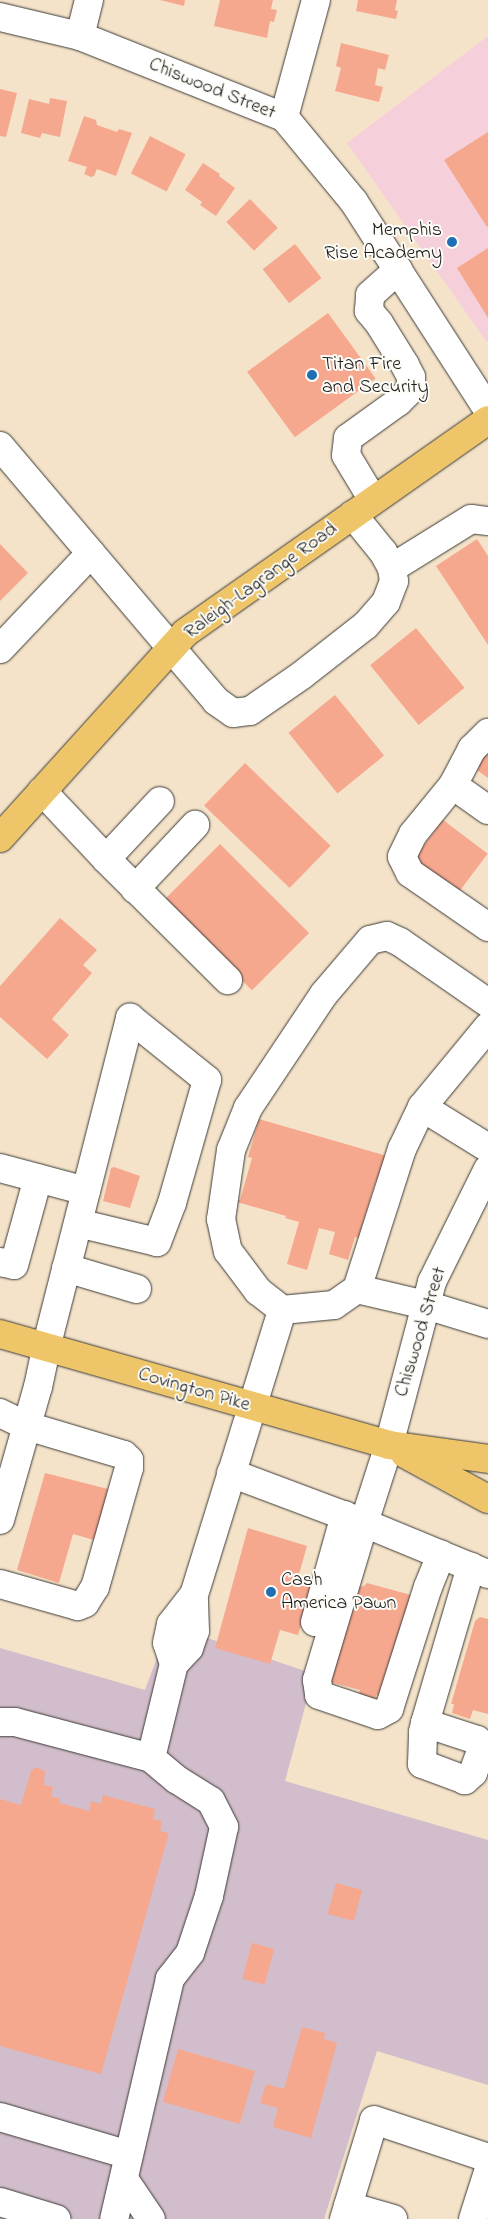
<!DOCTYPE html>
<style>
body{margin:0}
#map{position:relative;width:488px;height:2219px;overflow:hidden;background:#f4e3c9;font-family:"Indie Flower",sans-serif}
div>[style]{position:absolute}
.built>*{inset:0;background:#f5cfd9}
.industrial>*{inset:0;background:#d1bdcb}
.building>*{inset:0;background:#f6a88f;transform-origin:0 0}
.roads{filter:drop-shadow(0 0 1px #3c3a36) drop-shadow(0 0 1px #3c3a36)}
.minor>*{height:28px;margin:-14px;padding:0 14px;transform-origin:14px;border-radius:14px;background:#fff}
.major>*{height:28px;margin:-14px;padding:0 14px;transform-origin:14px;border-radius:14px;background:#eec569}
.dots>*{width:14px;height:14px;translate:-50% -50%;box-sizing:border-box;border:2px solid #fdfcf7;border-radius:50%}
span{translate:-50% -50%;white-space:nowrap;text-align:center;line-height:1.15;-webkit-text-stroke:4px #fdfcf7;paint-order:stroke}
.street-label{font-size:20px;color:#1c1c1c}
.poi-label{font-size:20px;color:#1c1c1c}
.right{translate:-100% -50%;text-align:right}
.left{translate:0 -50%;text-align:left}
</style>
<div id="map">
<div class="built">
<div style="clip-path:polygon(488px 36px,488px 341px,486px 341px,347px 143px)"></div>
</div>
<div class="industrial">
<div style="clip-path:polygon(169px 1625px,314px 1674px,285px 1781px,488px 1840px,488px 2085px,377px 2051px,324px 2219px,0 2219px,0 1648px,145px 1690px)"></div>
</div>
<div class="building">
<div style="clip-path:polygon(160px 0,185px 0,184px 6px)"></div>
<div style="clip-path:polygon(220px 0,273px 0,271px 9px,277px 10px,274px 22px,270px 21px,267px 38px,214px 26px)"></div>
<div style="clip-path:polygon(358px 0,397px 0,395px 10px,398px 11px,396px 19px,356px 11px)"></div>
<div style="clip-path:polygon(341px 43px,389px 55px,385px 70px,378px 68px,375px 85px,383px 87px,379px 102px,335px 91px,341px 68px,336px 66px)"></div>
<div style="clip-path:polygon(0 89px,17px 93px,6px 137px,0 136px)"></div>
<div style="clip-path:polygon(50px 98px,67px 101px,60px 137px,42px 133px,40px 138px,21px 133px,29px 99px,49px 104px)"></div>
<div style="clip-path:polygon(84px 116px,96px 120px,97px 125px,117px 132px,119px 129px,132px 133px,116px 176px,97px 169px,94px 176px,91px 177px,84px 174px,87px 167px,68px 161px)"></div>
<div style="clip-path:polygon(488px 132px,488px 226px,487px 227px,444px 160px)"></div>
<div style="left:150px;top:136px;width:40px;height:42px;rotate:27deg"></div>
<div style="clip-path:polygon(203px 163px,220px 174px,219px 176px,235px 188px,216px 216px,200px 205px,202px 202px,185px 190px)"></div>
<div style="left:250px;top:199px;width:40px;height:33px;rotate:46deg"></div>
<div style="left:295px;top:244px;width:43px;height:41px;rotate:52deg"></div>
<div style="clip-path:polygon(488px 248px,488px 318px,457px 268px)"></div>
<div style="left:328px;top:313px;width:81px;height:100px;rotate:54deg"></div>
<div style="clip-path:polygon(477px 539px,488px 556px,488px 645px,436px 566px)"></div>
<div style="clip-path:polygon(0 544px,28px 573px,0 601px)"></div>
<div style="left:416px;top:628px;width:77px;height:59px;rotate:51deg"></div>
<div style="left:335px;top:695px;width:78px;height:60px;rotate:51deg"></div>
<div style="clip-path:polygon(484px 752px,488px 755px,488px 778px,477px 770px,479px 767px,475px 764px)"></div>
<div style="left:245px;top:763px;width:119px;height:59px;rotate:44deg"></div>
<div style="left:443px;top:820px;width:56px;height:49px;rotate:37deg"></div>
<div style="left:220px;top:844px;width:126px;height:81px;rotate:45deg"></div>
<div style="clip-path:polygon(60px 918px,97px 950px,83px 965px,92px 973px,52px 1019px,69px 1035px,47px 1059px,0 1017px,0 986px)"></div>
<div style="clip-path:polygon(259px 1119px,387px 1156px,380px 1181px,376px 1180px,359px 1235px,363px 1236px,362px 1239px,355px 1237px,348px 1260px,329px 1254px,335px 1232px,319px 1228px,307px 1270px,287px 1264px,299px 1222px,285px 1218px,286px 1216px,237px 1202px,238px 1200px,240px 1200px,252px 1158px,248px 1157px)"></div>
<div style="clip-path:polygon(114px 1167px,140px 1176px,130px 1208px,103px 1201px,111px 1168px)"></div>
<div style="clip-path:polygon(45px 1473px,116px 1491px,101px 1542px,73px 1534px,59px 1583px,17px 1570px)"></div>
<div style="clip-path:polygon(248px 1528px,307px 1546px,298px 1578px,314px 1582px,298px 1635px,280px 1630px,270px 1664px,215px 1648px)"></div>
<div style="clip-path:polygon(367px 1583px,411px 1595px,385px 1698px,376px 1695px,373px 1708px,356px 1704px,360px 1690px,330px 1682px,359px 1587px,364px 1586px)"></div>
<div style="clip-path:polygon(480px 1617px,488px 1619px,488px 1714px,473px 1710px,470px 1719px,452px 1713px,454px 1704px,451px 1704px,475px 1621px)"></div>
<div style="clip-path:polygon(36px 1767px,45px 1771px,44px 1785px,53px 1787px,51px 1796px,60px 1799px,60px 1803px,89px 1811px,91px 1801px,101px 1804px,103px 1795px,155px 1809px,153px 1819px,162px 1821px,160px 1831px,169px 1833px,101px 2074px,0 2046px,0 1799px,21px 1805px,31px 1771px)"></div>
<div style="left:336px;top:1883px;width:27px;height:32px;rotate:15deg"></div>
<div style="left:252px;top:1943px;width:23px;height:37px;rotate:15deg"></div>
<div style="clip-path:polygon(302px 2027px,325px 2033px,324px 2039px,337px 2043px,311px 2138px,273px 2127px,278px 2108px,260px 2103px,266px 2084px,284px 2089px)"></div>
<div style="left:178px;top:2049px;width:80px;height:55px;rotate:16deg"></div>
</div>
<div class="roads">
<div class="minor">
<div style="left:0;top:17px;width:82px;rotate:13.4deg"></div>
<div style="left:80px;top:36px;width:219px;rotate:21.7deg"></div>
<div style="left:284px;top:117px;width:110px;rotate:50.5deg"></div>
<div style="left:354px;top:202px;width:247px;rotate:57.2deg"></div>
<div style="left:80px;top:36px;width:37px;rotate:-76deg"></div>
<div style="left:284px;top:117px;width:121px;rotate:-74.7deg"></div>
<div style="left:0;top:446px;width:334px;rotate:49.7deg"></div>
<div style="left:216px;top:701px;width:21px;rotate:35deg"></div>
<div style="left:233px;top:713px;width:17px;rotate:-7deg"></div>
<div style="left:250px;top:711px;width:63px;rotate:-34.7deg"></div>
<div style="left:302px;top:675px;width:81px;rotate:-38deg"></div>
<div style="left:366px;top:625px;width:30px;rotate:-49deg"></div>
<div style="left:386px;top:602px;width:22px;rotate:-69deg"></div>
<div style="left:394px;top:581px;width:13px;rotate:-99deg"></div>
<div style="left:392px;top:568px;width:18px;rotate:-119deg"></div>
<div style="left:383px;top:552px;width:48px;rotate:-129deg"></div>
<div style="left:373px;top:500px;width:52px;rotate:-121deg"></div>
<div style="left:346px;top:455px;width:17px;rotate:-83deg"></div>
<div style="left:348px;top:438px;width:62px;rotate:-35.8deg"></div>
<div style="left:398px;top:402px;width:18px;rotate:-45deg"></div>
<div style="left:411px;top:389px;width:12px;rotate:-90deg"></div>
<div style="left:411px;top:377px;width:13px;rotate:-117deg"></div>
<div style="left:405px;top:365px;width:49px;rotate:-121.8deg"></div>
<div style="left:379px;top:323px;width:16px;rotate:-130deg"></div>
<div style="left:369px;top:311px;width:16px;rotate:-86deg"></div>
<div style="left:370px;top:295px;width:38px;rotate:-42deg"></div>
<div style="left:392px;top:568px;width:93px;rotate:-31.8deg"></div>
<div style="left:471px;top:519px;width:17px;rotate:7deg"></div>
<div style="left:0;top:649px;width:132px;rotate:-46.5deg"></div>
<div style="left:453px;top:785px;width:41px;rotate:-62.2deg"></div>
<div style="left:472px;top:749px;width:23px;rotate:-45deg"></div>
<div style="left:42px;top:791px;width:93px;rotate:46.7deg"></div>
<div style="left:106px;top:859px;width:79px;rotate:-47deg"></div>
<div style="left:488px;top:810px;width:43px;rotate:-144.5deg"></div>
<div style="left:453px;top:785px;width:63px;rotate:129.2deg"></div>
<div style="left:413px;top:834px;width:25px;rotate:116deg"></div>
<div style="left:402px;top:857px;width:18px;rotate:63deg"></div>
<div style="left:410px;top:873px;width:95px;rotate:34.7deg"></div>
<div style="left:106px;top:859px;width:172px;rotate:44.8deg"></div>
<div style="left:135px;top:889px;width:88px;rotate:-46.8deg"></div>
<div style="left:488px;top:1003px;width:107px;rotate:-145.3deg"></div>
<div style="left:400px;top:942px;width:14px;rotate:-155deg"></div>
<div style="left:387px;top:936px;width:17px;rotate:167deg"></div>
<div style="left:370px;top:940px;width:71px;rotate:130.4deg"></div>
<div style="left:324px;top:994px;width:137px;rotate:123.7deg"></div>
<div style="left:248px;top:1108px;width:45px;rotate:112deg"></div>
<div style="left:231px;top:1150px;width:70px;rotate:98.2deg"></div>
<div style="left:221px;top:1219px;width:33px;rotate:78deg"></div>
<div style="left:228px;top:1251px;width:50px;rotate:53.1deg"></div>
<div style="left:258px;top:1291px;width:31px;rotate:38deg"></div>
<div style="left:282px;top:1310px;width:52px;rotate:-5.5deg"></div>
<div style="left:334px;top:1305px;width:28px;rotate:-35deg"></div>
<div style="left:357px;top:1289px;width:147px;rotate:-72.2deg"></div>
<div style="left:402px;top:1149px;width:47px;rotate:-64.5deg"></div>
<div style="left:422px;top:1107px;width:104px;rotate:-50.5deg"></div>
<div style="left:422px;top:1107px;width:78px;rotate:31.8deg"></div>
<div style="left:0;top:1168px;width:89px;rotate:15deg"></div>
<div style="left:488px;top:1169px;width:126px;rotate:116.4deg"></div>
<div style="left:432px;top:1282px;width:169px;rotate:104.8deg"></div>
<div style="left:389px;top:1445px;width:82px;rotate:107.8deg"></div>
<div style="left:364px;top:1523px;width:134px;rotate:22.4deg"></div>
<div style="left:0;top:1262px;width:14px;rotate:12deg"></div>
<div style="left:14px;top:1265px;width:90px;rotate:-74.6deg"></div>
<div style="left:66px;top:1268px;width:74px;rotate:16.5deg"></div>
<div style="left:357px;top:1289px;width:71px;rotate:13.1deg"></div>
<div style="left:426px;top:1305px;width:65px;rotate:17deg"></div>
<div style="left:0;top:1413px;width:30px;rotate:26deg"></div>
<div style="left:27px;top:1426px;width:101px;rotate:16.6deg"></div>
<div style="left:124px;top:1455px;width:7px;rotate:45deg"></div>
<div style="left:129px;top:1460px;width:8px;rotate:90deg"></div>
<div style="left:129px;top:1468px;width:124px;rotate:105.9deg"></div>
<div style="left:95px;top:1587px;width:19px;rotate:122deg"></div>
<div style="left:85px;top:1603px;width:8px;rotate:157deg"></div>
<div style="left:78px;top:1606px;width:81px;rotate:-164.2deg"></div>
<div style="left:231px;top:1473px;width:142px;rotate:20.6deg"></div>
<div style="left:364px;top:1523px;width:164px;rotate:106.7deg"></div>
<div style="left:317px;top:1680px;width:15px;rotate:82deg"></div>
<div style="left:319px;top:1695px;width:62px;rotate:18.7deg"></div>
<div style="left:378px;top:1715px;width:13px;rotate:-29deg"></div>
<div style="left:389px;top:1709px;width:128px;rotate:-72.3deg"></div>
<div style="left:428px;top:1587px;width:35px;rotate:-68deg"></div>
<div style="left:0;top:1520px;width:138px;rotate:-74.1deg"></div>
<div style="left:38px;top:1387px;width:40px;rotate:-78deg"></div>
<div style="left:46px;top:1348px;width:341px;rotate:-75.7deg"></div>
<div style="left:130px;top:1018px;width:99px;rotate:38.8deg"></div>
<div style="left:207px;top:1080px;width:128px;rotate:105.9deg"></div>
<div style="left:172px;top:1203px;width:42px;rotate:111deg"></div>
<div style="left:157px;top:1242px;width:81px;rotate:-166.5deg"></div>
<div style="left:315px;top:1622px;width:111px;rotate:-74.3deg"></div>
<div style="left:174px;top:1664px;width:22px;rotate:-108deg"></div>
<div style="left:167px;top:1643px;width:19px;rotate:-78deg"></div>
<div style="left:171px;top:1624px;width:37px;rotate:-52deg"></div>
<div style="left:0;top:1722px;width:15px"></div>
<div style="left:15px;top:1722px;width:141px;rotate:14.8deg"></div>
<div style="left:151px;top:1758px;width:33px;rotate:40deg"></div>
<div style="left:176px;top:1779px;width:41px;rotate:32.2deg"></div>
<div style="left:211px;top:1801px;width:29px;rotate:63deg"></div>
<div style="left:224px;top:1827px;width:71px;rotate:102.3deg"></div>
<div style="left:209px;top:1896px;width:60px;rotate:108.4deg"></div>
<div style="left:190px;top:1953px;width:33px;rotate:128deg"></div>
<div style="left:170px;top:1979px;width:246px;rotate:103.1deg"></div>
<div style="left:425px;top:1723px;width:55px;rotate:18.1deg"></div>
<div style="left:477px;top:1740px;width:12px;rotate:70deg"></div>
<div style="left:481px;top:1751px;width:23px;rotate:110deg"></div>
<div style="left:473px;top:1773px;width:11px;rotate:139deg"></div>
<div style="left:465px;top:1780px;width:46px;rotate:-159.6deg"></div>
<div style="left:422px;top:1764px;width:32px;rotate:-88deg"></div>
<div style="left:423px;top:1732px;width:9px;rotate:-77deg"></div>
<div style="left:425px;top:1723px;width:163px;rotate:-73.6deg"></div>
<div style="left:151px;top:1758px;width:97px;rotate:-76.3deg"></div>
<div style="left:174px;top:1664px;width:22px;rotate:-47deg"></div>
<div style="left:189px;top:1648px;width:18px;rotate:-71deg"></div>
<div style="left:195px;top:1631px;width:36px;rotate:-92deg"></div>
<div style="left:194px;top:1595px;width:298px;rotate:-72.8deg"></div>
<div style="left:0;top:2117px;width:134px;rotate:16.4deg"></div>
<div style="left:124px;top:2179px;width:48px;rotate:56deg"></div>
<div style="left:0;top:2202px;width:59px;rotate:16.9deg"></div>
<div style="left:348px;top:2206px;width:47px;rotate:16.1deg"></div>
<div style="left:344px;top:2219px;width:103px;rotate:-73.1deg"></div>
<div style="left:374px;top:2120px;width:120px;rotate:18.4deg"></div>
<div style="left:473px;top:2219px;width:49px;rotate:-72.3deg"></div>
</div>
<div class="major">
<div style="left:0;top:838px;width:276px;rotate:-47.9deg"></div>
<div style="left:185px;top:633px;width:370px;rotate:-35.1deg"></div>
<div style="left:0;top:1334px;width:405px;rotate:15.9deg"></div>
<div style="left:389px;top:1445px;width:100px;rotate:8deg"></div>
<div style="left:405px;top:1454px;width:94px;rotate:28.5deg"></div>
</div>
</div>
<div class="dots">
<div style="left:452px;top:242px;background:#1f6fb2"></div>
<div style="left:312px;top:375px;background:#1f6fb2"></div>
<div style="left:271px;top:1592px;background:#1f6fb2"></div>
</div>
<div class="street-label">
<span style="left:212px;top:89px;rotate:22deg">Chiswood Street</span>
<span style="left:261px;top:581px;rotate:-36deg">Raleigh-Lagrange Road</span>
<span style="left:421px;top:1332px;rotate:-73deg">Chiswood Street</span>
<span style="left:194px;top:1390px;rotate:16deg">Covington Pike</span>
</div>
<div class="poi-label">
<span class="right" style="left:442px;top:242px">Memphis<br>Rise Academy</span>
<span class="left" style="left:322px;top:376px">Titan Fire<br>and Security</span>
<span class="left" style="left:281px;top:1592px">Cash<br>America Pawn</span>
</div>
</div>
